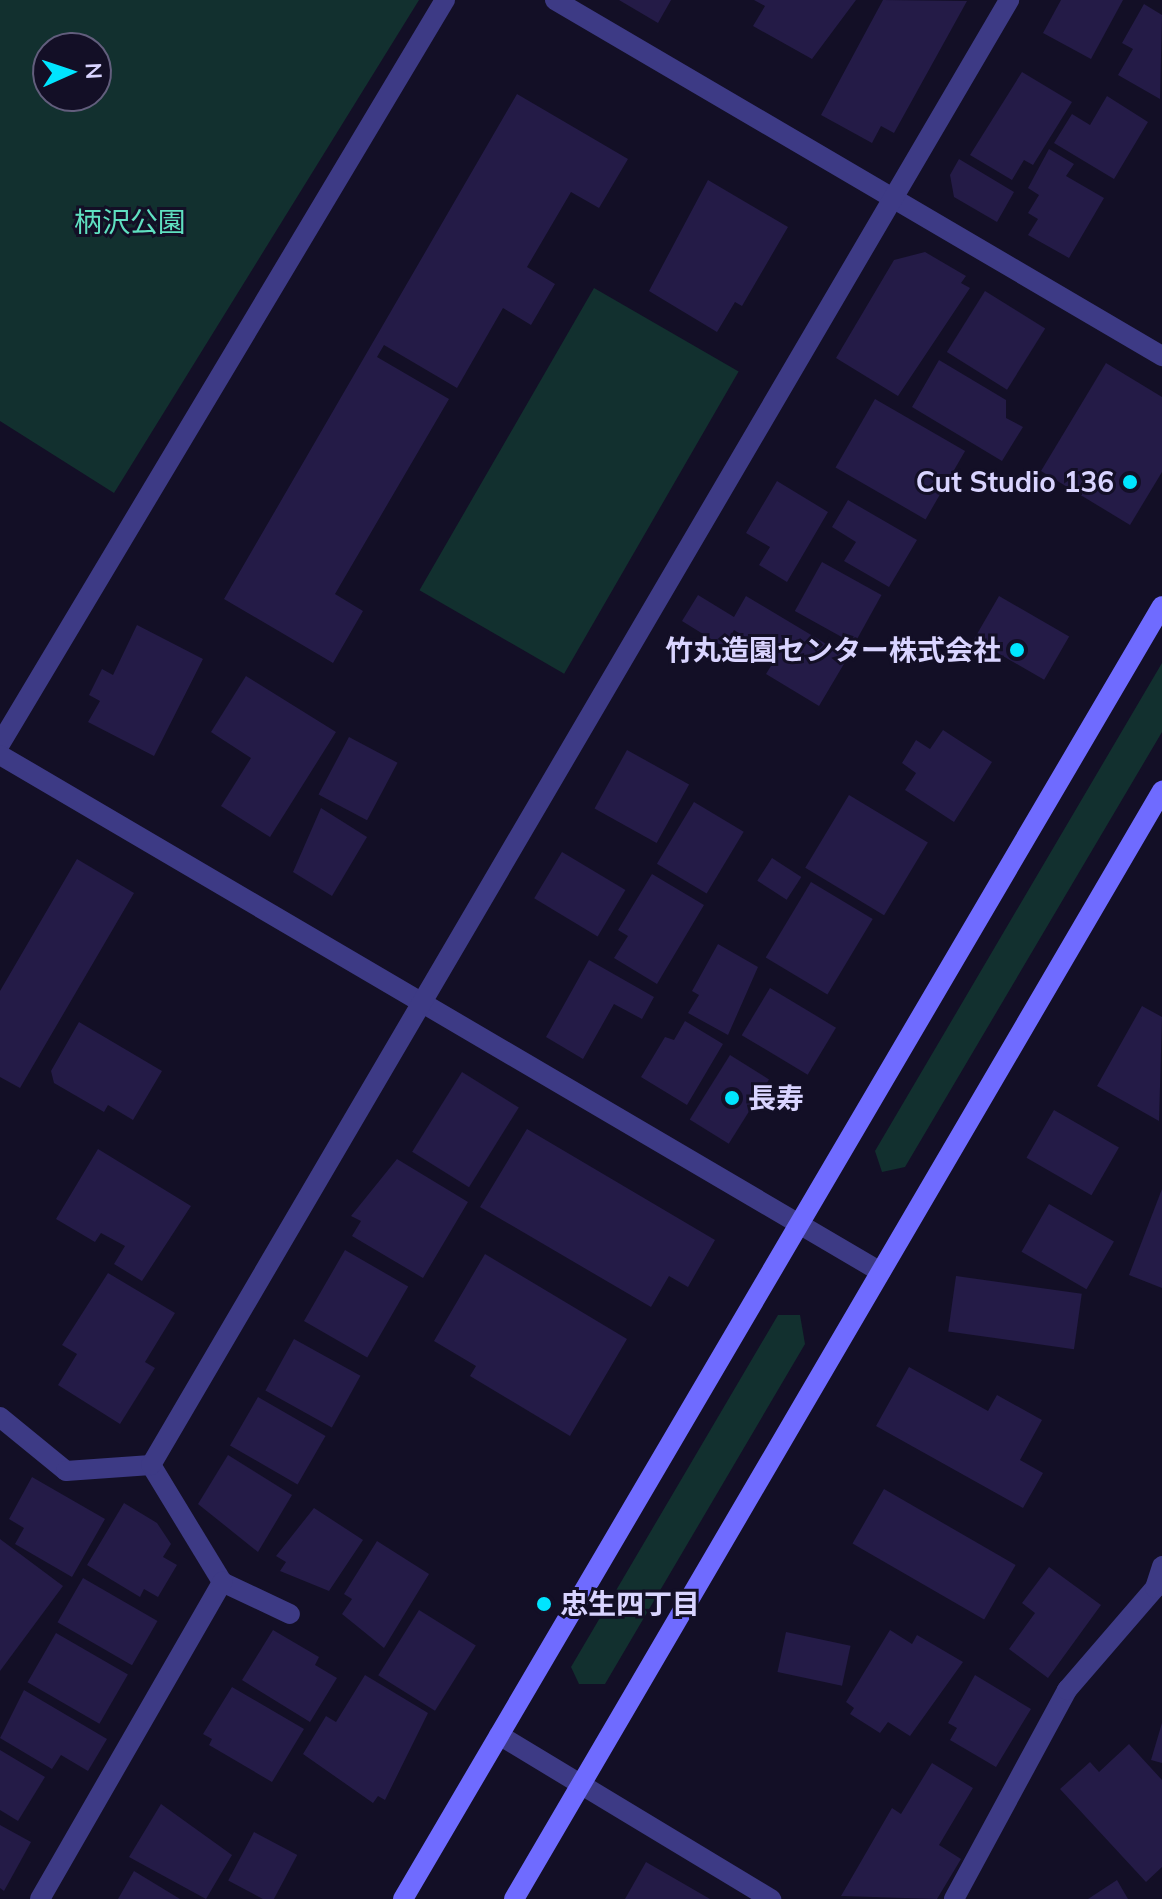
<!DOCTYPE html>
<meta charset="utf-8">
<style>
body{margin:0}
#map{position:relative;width:1162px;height:1899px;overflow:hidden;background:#130f26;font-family:Mulish,"Noto Sans JP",sans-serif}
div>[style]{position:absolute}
.green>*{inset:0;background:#12302f;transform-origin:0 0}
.building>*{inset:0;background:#241b47;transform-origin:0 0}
.lane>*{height:20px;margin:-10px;padding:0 10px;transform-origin:10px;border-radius:10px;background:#3d3a85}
.street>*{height:20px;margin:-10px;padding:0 10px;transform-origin:10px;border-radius:10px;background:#3d3a85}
.secondary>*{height:20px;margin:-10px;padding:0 10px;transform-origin:10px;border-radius:10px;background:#6f6bff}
.dots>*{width:22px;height:22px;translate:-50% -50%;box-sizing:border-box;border:4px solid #130f26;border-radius:50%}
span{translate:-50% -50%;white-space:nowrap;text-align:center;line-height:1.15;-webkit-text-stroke:6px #130f26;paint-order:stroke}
.park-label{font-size:28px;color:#5fe0c0}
.poi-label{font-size:28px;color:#d9d4ff;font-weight:700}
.right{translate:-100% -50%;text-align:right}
.left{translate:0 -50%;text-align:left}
.north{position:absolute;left:32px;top:32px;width:80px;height:80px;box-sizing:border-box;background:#130f26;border:2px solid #625e7d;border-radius:50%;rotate:87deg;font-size:22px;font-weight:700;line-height:32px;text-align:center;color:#d9d4ff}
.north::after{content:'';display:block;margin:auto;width:28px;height:36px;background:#00e5ff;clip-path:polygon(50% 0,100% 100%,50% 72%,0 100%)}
</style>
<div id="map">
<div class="green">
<div style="clip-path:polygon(evenodd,0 0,419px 0,114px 493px,0 421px,0 0,48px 48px,96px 48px,96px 96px,48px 96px,48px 48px)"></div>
<div style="left:594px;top:288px;width:167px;height:349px;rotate:30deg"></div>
<div style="clip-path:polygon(1162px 663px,1162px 732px,905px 1167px,882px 1172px,875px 1151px)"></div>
<div style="clip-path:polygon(778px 1315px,800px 1315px,805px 1344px,605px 1684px,579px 1684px,571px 1667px)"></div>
</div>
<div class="building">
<div style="clip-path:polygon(619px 0,671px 0,658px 23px)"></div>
<div style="clip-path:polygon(754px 0,856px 0,812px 59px,753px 26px,765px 6px)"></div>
<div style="clip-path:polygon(883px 0,967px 1px,894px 133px,881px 126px,872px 143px,821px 115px)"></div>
<div style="clip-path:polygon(1061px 0,1123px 0,1091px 59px,1043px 33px)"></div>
<div style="clip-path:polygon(1144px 4px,1162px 15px,1160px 99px,1118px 75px,1133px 49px,1122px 43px)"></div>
<div style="clip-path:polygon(1022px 72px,1072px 102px,1033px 165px,1024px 160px,1012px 180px,970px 155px)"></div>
<div style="clip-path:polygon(517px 94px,628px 159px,599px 208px,571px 192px,527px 267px,555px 284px,531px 325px,503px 308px,457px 388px,384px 345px,377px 357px,449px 399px,335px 594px,363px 611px,333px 663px,224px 599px)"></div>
<div style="clip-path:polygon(1107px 96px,1148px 122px,1114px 179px,1054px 143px,1072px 114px,1090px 125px)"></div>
<div style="clip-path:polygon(1049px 149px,1074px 164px,1066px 176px,1104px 198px,1069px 258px,1028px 235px,1038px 219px,1028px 213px,1039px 195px,1028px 188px)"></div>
<div style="clip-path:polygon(959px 159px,1014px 192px,997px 222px,954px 197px,950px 175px)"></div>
<div style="clip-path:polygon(708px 180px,788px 227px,742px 306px,735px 302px,717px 332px,649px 291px)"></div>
<div style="clip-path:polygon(925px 252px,966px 276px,961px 283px,970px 288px,898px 396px,836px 358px,894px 260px)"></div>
<div style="left:985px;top:291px;width:71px;height:72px;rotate:32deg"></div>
<div style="clip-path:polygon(939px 360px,1006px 400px,1006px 418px,1023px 427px,1002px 461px,912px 407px)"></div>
<div style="clip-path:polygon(1106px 363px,1162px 397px,1162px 472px,1130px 525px,1041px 471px)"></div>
<div style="left:875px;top:399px;width:104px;height:79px;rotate:30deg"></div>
<div style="clip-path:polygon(777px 481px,828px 512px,787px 582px,759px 565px,770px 547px,746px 533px)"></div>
<div style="clip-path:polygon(848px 500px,917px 540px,889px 587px,844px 561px,856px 542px,832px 527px)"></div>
<div style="left:822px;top:562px;width:68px;height:56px;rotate:29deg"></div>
<div style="clip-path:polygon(698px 595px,734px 617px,746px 596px,848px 657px,819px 706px,766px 674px,777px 656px,734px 630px,724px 647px,682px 621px)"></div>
<div style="left:999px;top:596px;width:81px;height:50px;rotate:30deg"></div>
<div style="clip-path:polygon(137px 625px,203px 659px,154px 756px,88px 722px,100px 701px,89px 695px,102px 669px,113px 675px)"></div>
<div style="clip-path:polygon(246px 676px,336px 732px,270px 837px,221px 806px,251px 758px,211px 732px)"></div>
<div style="clip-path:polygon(943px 730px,992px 762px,954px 822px,905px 790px,916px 773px,902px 763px,916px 740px,930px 749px)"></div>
<div style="left:349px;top:737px;width:55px;height:65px;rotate:28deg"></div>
<div style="left:627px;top:750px;width:71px;height:67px;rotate:29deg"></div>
<div style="left:849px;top:795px;width:92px;height:85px;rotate:31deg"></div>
<div style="left:694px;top:802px;width:58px;height:72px;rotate:31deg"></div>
<div style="clip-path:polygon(321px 808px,367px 837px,332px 896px,293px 872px)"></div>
<div style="left:562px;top:852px;width:74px;height:54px;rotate:31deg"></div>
<div style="left:772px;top:858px;width:35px;height:27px;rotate:33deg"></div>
<div style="clip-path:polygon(77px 859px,134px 893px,20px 1088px,0 1077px,0 991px)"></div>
<div style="clip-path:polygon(652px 874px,704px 905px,657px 984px,614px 958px,628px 936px,618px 930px)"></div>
<div style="left:811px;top:882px;width:72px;height:88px;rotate:31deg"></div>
<div style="clip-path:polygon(718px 944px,758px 967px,728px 1035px,688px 1013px,699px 995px,692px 991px)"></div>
<div style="clip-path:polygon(589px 960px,654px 997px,642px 1019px,614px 1004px,583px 1059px,546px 1037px)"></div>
<div style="left:770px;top:988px;width:77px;height:55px;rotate:31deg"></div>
<div style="clip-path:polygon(1142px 1006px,1162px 1017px,1159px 1121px,1097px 1086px)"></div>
<div style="clip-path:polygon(685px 1021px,723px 1044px,687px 1105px,641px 1077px,665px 1037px,674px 1040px)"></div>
<div style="clip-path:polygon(79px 1022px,162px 1071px,133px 1120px,108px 1105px,104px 1112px,54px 1083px,51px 1071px)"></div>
<div style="left:730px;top:1055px;width:46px;height:76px;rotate:32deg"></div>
<div style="left:462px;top:1072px;width:67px;height:94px;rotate:32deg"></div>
<div style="left:1054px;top:1110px;width:75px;height:55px;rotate:30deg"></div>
<div style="clip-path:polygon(527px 1129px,715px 1240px,688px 1287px,669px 1276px,651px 1307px,480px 1207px)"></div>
<div style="clip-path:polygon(98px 1149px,191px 1206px,142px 1281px,114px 1264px,125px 1246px,101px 1233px,95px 1242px,56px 1219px)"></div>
<div style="clip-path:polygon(397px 1159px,468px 1202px,423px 1278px,352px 1236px,361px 1221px,351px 1216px)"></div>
<div style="clip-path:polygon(1162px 1189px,1162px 1288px,1129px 1275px)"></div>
<div style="left:1049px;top:1204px;width:75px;height:55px;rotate:30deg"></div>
<div style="left:345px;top:1250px;width:73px;height:82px;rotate:30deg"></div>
<div style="clip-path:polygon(485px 1254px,627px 1339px,570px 1436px,470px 1376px,476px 1366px,434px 1341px)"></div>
<div style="clip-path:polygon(108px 1273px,175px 1313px,145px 1362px,155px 1368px,120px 1424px,58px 1385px,77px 1354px,62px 1345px)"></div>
<div style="left:956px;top:1276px;width:127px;height:56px;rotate:8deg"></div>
<div style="left:294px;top:1339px;width:76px;height:59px;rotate:29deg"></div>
<div style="clip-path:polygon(909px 1367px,988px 1411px,997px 1395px,1042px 1420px,1020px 1460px,1043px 1473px,1023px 1508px,876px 1426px)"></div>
<div style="left:258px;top:1397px;width:78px;height:56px;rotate:30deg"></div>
<div style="clip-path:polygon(228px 1455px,292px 1495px,258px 1552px,198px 1504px)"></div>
<div style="clip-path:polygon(32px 1477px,105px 1519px,72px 1577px,15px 1544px,24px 1528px,9px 1519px)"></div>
<div style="left:884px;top:1489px;width:152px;height:63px;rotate:30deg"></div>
<div style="clip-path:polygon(124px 1503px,157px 1523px,171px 1544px,163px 1557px,177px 1565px,158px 1597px,144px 1589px,140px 1597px,87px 1565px)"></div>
<div style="clip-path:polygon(314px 1508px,363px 1540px,329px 1591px,280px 1571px,286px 1562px,276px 1556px)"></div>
<div style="clip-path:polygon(0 1539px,63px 1586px,0 1671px)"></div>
<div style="clip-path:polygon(377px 1541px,429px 1574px,384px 1648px,342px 1614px,352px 1599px,344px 1594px)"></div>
<div style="clip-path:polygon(1049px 1567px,1101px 1605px,1048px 1678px,1009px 1649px,1035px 1613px,1022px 1603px)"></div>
<div style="left:83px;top:1578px;width:86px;height:51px;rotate:30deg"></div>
<div style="left:419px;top:1610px;width:67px;height:77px;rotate:32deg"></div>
<div style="clip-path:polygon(273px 1630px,319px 1657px,315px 1665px,337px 1678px,310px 1722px,242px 1680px)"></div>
<div style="clip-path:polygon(890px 1630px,912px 1644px,917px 1635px,963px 1662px,910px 1736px,888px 1722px,880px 1733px,850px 1714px,854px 1708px,846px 1702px)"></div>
<div style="left:786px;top:1632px;width:66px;height:41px;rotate:12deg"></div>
<div style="left:56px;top:1633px;width:83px;height:57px;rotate:30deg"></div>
<div style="clip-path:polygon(365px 1675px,428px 1713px,385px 1800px,378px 1796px,373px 1803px,303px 1754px,326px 1716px,336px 1722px)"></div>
<div style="clip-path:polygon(975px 1675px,1031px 1709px,996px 1767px,950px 1740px,957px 1728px,948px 1723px)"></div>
<div style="clip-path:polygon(232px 1687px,304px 1729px,272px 1782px,209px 1745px,212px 1739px,203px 1734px)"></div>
<div style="clip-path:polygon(24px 1690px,107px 1739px,88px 1771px,61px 1755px,52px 1769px,0 1738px)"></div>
<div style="clip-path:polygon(1162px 1723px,1162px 1763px,1151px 1760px)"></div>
<div style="clip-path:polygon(1129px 1744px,1162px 1780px,1162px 1867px,1146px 1882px,1060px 1789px,1090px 1762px,1099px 1772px)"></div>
<div style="clip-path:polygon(0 1750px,45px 1777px,18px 1821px,0 1810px)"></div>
<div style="clip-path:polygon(932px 1763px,973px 1788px,939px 1845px,961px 1859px,937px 1899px,841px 1896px,892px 1808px,901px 1814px)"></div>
<div style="clip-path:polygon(161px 1804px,232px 1855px,206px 1899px,129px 1857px)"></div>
<div style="clip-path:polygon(0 1825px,31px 1842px,4px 1891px,0 1888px)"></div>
<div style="left:254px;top:1832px;width:49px;height:55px;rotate:28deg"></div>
<div style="clip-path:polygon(646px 1862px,710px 1899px,625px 1899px)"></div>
<div style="clip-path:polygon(134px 1871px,180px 1899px,118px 1899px)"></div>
<div style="clip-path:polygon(1117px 1880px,1128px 1899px,1088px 1899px)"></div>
</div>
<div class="lane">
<div style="left:151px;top:1465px;width:137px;rotate:58.7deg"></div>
<div style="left:222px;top:1582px;width:75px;rotate:25.2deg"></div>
<div style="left:40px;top:1899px;width:366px;rotate:-60.1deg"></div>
<div style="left:954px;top:1899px;width:238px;rotate:-61.6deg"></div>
<div style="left:1067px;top:1690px;width:135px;rotate:-49.2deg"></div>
<div style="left:1155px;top:1588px;width:23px;rotate:-72deg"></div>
</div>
<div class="street">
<div style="left:555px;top:0;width:704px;rotate:30.39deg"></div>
<div style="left:0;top:744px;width:867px;rotate:-59.12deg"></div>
<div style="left:0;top:755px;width:1021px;rotate:30.41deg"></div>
<div style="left:0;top:1417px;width:85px;rotate:39.3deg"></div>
<div style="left:66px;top:1471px;width:85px;rotate:-4deg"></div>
<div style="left:151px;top:1465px;width:1698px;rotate:-59.64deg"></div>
<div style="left:499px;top:1735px;width:318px;rotate:31.1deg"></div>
</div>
<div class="secondary">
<div style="left:403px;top:1899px;width:1499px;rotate:-59.59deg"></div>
<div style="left:514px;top:1899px;width:1284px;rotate:-59.68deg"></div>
</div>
<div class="dots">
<div style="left:1130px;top:482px;background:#00e5ff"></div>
<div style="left:1017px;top:650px;background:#00e5ff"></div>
<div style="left:732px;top:1098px;background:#00e5ff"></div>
<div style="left:544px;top:1604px;background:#00e5ff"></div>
</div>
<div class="park-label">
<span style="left:130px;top:222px">柄沢公園</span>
</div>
<div class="poi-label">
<span class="right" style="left:1114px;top:482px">Cut Studio 136</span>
<span class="right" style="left:1001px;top:650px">竹丸造園センター株式会社</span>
<span class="left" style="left:748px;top:1098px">長寿</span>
<span class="left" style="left:560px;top:1604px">忠生四丁目</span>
</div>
<div class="north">N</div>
</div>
